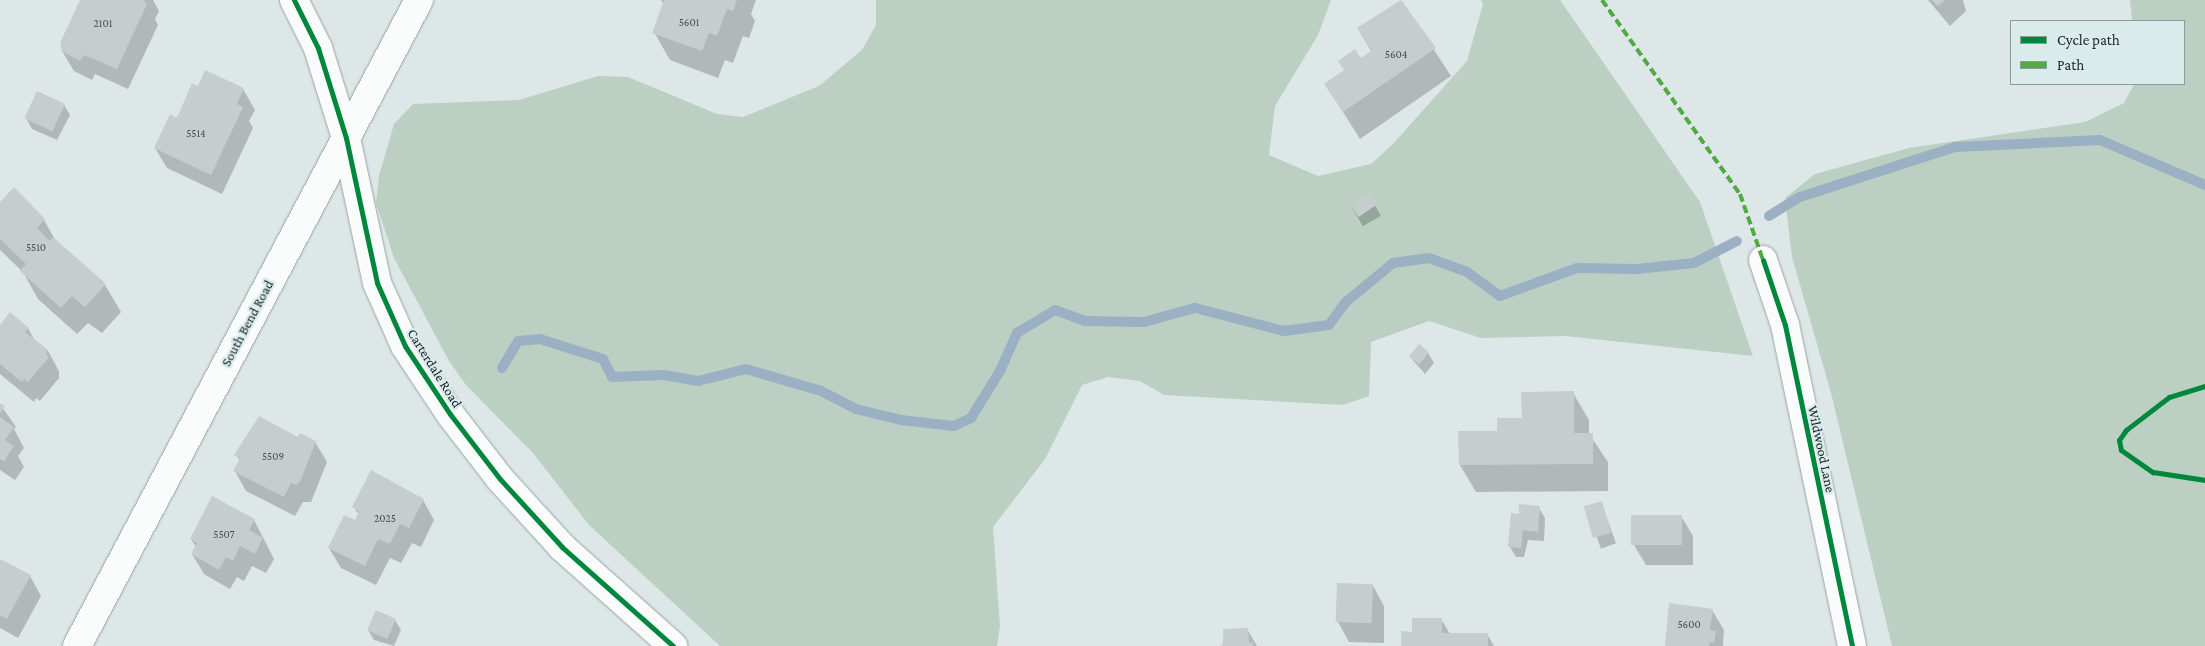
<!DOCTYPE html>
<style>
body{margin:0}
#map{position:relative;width:2205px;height:646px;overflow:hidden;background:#dde7e7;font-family:"Crimson Pro",serif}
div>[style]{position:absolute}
.forest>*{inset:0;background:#bbd0c2}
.shadow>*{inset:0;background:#0003;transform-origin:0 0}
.stream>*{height:10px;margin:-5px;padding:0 5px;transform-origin:5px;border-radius:5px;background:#9cb0c3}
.building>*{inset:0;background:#c6cecd;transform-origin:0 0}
.roads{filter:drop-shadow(0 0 1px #9ca3a3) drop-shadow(0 0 1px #9ca3a3)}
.minor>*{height:28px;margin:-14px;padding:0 14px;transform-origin:14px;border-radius:14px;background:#fafbfb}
.quiet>*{height:4px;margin-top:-2px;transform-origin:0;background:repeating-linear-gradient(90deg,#52aa43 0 8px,transparent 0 12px)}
.cycleway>*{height:5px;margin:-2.5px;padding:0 2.5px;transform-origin:2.5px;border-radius:2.5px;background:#00873e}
span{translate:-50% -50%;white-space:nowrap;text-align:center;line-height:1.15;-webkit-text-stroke:4.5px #d9ebeb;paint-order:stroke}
.number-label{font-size:11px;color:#464d4e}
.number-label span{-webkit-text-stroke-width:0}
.street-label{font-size:14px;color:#1c2223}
.legend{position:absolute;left:2010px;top:20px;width:175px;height:65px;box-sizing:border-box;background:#d9ebeb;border:1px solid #8d9b9b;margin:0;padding:6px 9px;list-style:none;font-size:15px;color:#1c2223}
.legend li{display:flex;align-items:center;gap:10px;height:25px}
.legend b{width:25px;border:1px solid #8d9b9b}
</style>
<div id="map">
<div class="forest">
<div style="clip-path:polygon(876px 0,1331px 0,1318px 35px,1275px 106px,1269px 155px,1318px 176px,1371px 164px,1393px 144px,1467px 61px,1483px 4px,1481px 0,1560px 0,1700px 202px,1753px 356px,1565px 336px,1481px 338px,1429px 321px,1371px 342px,1369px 396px,1343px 405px,1164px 395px,1140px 381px,1108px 377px,1082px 385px,1045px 459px,993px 527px,1000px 626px,997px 646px,720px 646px,589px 525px,533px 453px,466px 385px,449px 361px,394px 258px,376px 203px,379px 176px,394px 124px,413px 104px,519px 100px,598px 76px,628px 77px,717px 114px,743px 117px,819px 86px,862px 50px,876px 25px)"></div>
<div style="clip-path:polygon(2130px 0,2205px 0,2205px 646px,1892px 646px,1831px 393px,1792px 257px,1785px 198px,1815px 174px,1909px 148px,2085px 122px,2124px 103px,2134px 84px,2184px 84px,2184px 21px,2132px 21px)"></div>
</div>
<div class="shadow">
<div style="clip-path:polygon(81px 0,153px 0,159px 11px,155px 19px,158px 25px,128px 89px,95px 74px,92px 80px,74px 71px,62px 51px,61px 43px)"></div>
<div style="clip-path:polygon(661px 0,756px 0,751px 14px,755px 21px,749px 38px,743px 36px,733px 63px,725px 60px,718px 78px,670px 60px,654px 32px,664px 5px)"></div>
<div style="clip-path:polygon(1928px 0,1963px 0,1966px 11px,1950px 26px)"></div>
<div style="clip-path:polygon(1402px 1px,1451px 76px,1360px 139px,1326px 85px,1372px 52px,1358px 29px)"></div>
<div style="clip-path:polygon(198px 87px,243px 89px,255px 110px,249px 121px,253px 128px,222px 194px,167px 168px,155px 148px)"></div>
<div style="clip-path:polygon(64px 105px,70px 115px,57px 140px,32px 129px,26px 118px)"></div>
<div style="left:1369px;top:195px;width:24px;height:21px;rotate:60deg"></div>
<div style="clip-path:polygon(0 204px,44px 220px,56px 241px,105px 285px,121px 312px,102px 333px,88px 323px,77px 334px,38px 299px,23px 272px,0 250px)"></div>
<div style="clip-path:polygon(0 327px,28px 328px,35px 341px,48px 351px,59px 371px,59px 378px,40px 401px,36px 398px,34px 402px,0 374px)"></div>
<div style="clip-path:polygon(1428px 353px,1434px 363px,1425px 374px,1410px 357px)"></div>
<div style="clip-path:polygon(1573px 393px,1589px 420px,1589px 434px,1608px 462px,1608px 491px,1476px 492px,1460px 465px,1498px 432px)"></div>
<div style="clip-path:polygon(0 404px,16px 427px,14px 429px,24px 448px,18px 456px,24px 467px,15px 480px,0 470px)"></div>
<div style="clip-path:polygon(245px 438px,298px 438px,315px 442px,327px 462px,311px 502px,303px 502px,295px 516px,246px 491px,235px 471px,240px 461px,236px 455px)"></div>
<div style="clip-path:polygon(423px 500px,434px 520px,421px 547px,412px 543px,401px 563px,390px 558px,376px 585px,341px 568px,329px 548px,356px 522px,359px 515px,354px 507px)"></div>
<div style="left:1601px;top:502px;width:44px;height:16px;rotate:70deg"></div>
<div style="clip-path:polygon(1539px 508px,1545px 518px,1544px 541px,1528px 540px,1524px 557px,1516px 557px,1510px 547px,1520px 515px)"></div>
<div style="clip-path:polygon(1681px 516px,1693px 536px,1693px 565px,1646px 565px,1634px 545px)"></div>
<div style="clip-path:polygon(254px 520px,274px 559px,266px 573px,252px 566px,244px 581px,237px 577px,230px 589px,204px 574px,192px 554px,196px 547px,191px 539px)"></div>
<div style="clip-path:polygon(0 560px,30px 576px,41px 596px,18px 638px,0 628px)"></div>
<div style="clip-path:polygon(1338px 585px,1373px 586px,1384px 606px,1384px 643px,1349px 642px,1338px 622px)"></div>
<div style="clip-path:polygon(1712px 610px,1724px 630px,1723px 646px,1666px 646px)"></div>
<div style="clip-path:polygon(1441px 619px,1450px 634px,1487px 634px,1494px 646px,1402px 646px,1414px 633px)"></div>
<div style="clip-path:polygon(395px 620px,401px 630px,394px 646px,374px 640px,368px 630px)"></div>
<div style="clip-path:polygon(1247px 629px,1257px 646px,1223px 646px,1224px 630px)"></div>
</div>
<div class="stream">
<div style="left:1769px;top:216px;width:36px;rotate:-32deg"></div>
<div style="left:1800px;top:197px;width:163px;rotate:-17.9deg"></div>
<div style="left:1955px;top:147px;width:145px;rotate:-2.8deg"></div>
<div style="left:2100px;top:140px;width:114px;rotate:23.2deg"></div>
<div style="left:502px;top:368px;width:31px;rotate:-59deg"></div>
<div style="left:518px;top:341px;width:22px;rotate:-5deg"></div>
<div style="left:540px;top:339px;width:66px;rotate:17.6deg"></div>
<div style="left:603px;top:359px;width:20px;rotate:63deg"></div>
<div style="left:612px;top:377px;width:52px;rotate:-2.2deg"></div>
<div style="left:664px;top:375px;width:35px;rotate:10deg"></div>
<div style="left:698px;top:381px;width:49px;rotate:-14deg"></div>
<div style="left:746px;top:369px;width:78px;rotate:16.3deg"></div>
<div style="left:821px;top:391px;width:39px;rotate:27deg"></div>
<div style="left:856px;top:409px;width:46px;rotate:13.7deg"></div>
<div style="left:901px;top:420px;width:53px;rotate:6.5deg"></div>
<div style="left:954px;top:426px;width:19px;rotate:-25deg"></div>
<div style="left:971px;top:418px;width:55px;rotate:-58.3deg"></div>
<div style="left:1000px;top:371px;width:42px;rotate:-65.9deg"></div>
<div style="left:1017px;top:333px;width:44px;rotate:-31.2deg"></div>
<div style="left:1055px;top:310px;width:32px;rotate:20deg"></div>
<div style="left:1085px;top:321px;width:59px;rotate:1deg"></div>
<div style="left:1144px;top:322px;width:53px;rotate:-15.4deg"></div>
<div style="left:1195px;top:308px;width:92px;rotate:14.5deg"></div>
<div style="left:1284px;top:331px;width:45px;rotate:-7.6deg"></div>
<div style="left:1329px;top:325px;width:29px;rotate:-54deg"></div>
<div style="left:1346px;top:302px;width:61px;rotate:-39.7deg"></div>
<div style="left:1393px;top:263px;width:36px;rotate:-8deg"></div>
<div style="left:1429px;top:258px;width:40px;rotate:20.2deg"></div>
<div style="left:1467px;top:272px;width:41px;rotate:36deg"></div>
<div style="left:1500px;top:296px;width:82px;rotate:-20deg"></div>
<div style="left:1577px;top:268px;width:60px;rotate:1deg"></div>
<div style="left:1637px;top:269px;width:57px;rotate:-6deg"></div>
<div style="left:1694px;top:263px;width:48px;rotate:-27.1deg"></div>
</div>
<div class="building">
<div style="clip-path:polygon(80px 0,143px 0,147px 4px,117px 69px,84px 55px,80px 61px,61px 51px,63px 45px,60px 43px)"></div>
<div style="clip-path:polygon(664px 0,737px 0,733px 11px,727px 9px,717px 36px,709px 33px,702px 51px,652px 33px)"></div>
<div style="clip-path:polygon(1401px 0,1436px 48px,1343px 112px,1324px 84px,1344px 70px,1338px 61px,1355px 49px,1361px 58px,1372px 50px,1357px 28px)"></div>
<div style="clip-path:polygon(1932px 0,1945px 0,1938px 6px)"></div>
<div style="clip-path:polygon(205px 70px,244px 88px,237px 104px,243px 107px,211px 175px,154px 148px,170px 114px,177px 118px,192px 83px,198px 86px)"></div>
<div style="left:37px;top:91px;width:31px;height:30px;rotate:25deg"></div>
<div style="clip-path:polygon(14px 187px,45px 219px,37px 228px,50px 241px,53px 237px,106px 284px,85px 307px,72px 296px,61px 308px,20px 271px,26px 264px,0 239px,0 202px)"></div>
<div style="left:1369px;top:193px;width:14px;height:22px;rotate:56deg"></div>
<div style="clip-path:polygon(10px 312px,29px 328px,25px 332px,48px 350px,46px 354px,49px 357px,28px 382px,24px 379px,22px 382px,0 364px,0 325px)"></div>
<div style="left:1419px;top:344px;width:13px;height:16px;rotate:39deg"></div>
<div style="clip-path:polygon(1574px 391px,1574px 433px,1593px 433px,1593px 464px,1459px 465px,1458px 431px,1497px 431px,1497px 418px,1522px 418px,1521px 392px)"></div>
<div style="clip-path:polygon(0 403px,5px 406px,0 413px)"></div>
<div style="clip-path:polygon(259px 416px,298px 437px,300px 433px,316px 441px,300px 482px,296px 485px,291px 483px,284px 497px,233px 471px,240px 458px,234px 455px)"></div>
<div style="clip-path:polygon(0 417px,14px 427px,5px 440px,14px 446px,4px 461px,0 459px)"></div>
<div style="clip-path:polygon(371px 470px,424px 499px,409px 528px,400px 524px,390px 544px,378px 539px,365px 566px,328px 548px,344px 515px,355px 520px,359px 511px,352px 507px)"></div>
<div style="clip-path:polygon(212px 496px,255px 519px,249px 530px,263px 538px,255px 554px,240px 546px,233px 561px,226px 557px,219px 570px,191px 554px,197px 543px,190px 539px)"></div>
<div style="left:1602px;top:501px;width:33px;height:19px;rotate:74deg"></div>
<div style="clip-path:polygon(1519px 504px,1540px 506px,1538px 532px,1523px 530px,1521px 548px,1508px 547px,1511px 513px,1519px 514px)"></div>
<div style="left:1631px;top:515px;width:51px;height:30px"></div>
<div style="clip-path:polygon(0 559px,31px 575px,7px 619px,0 615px)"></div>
<div style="left:1337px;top:583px;width:36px;height:39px;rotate:2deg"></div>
<div style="clip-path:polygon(1669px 603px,1713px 609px,1710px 630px,1716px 631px,1714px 642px,1710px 642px,1709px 646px,1665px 646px)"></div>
<div style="left:376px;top:610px;width:22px;height:22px;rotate:24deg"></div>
<div style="clip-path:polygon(1412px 618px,1442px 618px,1442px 633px,1488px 633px,1488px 646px,1401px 646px,1401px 631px,1412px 632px)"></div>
<div style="clip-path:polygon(1248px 628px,1249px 643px,1253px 642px,1253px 646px,1220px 646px,1224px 644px,1223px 629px)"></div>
</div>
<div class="roads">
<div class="minor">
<div style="left:294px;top:0;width:54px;rotate:63.4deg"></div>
<div style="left:318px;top:48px;width:94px;rotate:72.7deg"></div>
<div style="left:346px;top:138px;width:148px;rotate:77.9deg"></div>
<div style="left:377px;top:283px;width:69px;rotate:66deg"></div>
<div style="left:405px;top:346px;width:82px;rotate:56.5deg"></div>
<div style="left:450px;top:414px;width:82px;rotate:52.4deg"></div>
<div style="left:500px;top:479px;width:92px;rotate:47.6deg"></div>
<div style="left:562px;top:547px;width:149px;rotate:41.7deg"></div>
<div style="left:1763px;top:260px;width:69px;rotate:71.3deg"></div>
<div style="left:1785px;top:325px;width:328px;rotate:78.2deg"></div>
<div style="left:77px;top:646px;width:731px;rotate:-62.1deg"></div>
</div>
</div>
<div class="quiet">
<div style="left:1602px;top:0;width:238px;rotate:54.6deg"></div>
<div style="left:1740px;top:194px;width:70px;rotate:70.8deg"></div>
</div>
<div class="cycleway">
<div style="left:294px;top:0;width:54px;rotate:63.4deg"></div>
<div style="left:318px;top:48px;width:94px;rotate:72.7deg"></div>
<div style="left:346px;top:138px;width:148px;rotate:77.9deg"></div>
<div style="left:377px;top:283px;width:69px;rotate:66deg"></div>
<div style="left:405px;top:346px;width:82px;rotate:56.5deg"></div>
<div style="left:450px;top:414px;width:82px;rotate:52.4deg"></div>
<div style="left:500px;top:479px;width:92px;rotate:47.6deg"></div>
<div style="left:562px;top:547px;width:149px;rotate:41.7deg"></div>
<div style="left:1763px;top:260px;width:69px;rotate:71.3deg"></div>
<div style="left:1785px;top:325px;width:328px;rotate:78.2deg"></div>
<div style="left:2205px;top:386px;width:38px;rotate:163deg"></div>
<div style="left:2169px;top:397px;width:54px;rotate:142.5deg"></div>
<div style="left:2126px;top:430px;width:12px;rotate:125deg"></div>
<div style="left:2119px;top:440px;width:10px;rotate:79deg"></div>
<div style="left:2121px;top:450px;width:39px;rotate:35deg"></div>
<div style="left:2153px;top:472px;width:53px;rotate:8.7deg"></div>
</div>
<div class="number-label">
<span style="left:689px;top:22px">5601</span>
<span style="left:103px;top:23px">2101</span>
<span style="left:1396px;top:54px">5604</span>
<span style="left:196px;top:133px">5514</span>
<span style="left:36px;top:247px">5510</span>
<span style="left:273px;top:456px">5509</span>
<span style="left:385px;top:518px">2025</span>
<span style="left:224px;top:534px">5507</span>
<span style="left:1689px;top:624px">5600</span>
</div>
<div class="street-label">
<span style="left:247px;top:323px;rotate:-62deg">South Bend Road</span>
<span style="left:435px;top:368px;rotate:58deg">Carterdale Road</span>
<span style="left:1822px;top:449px;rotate:78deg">Wildwood Lane</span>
</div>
<ul class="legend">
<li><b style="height:6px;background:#00873e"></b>Cycle path</li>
<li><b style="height:6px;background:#52aa43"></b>Path</li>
</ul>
</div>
